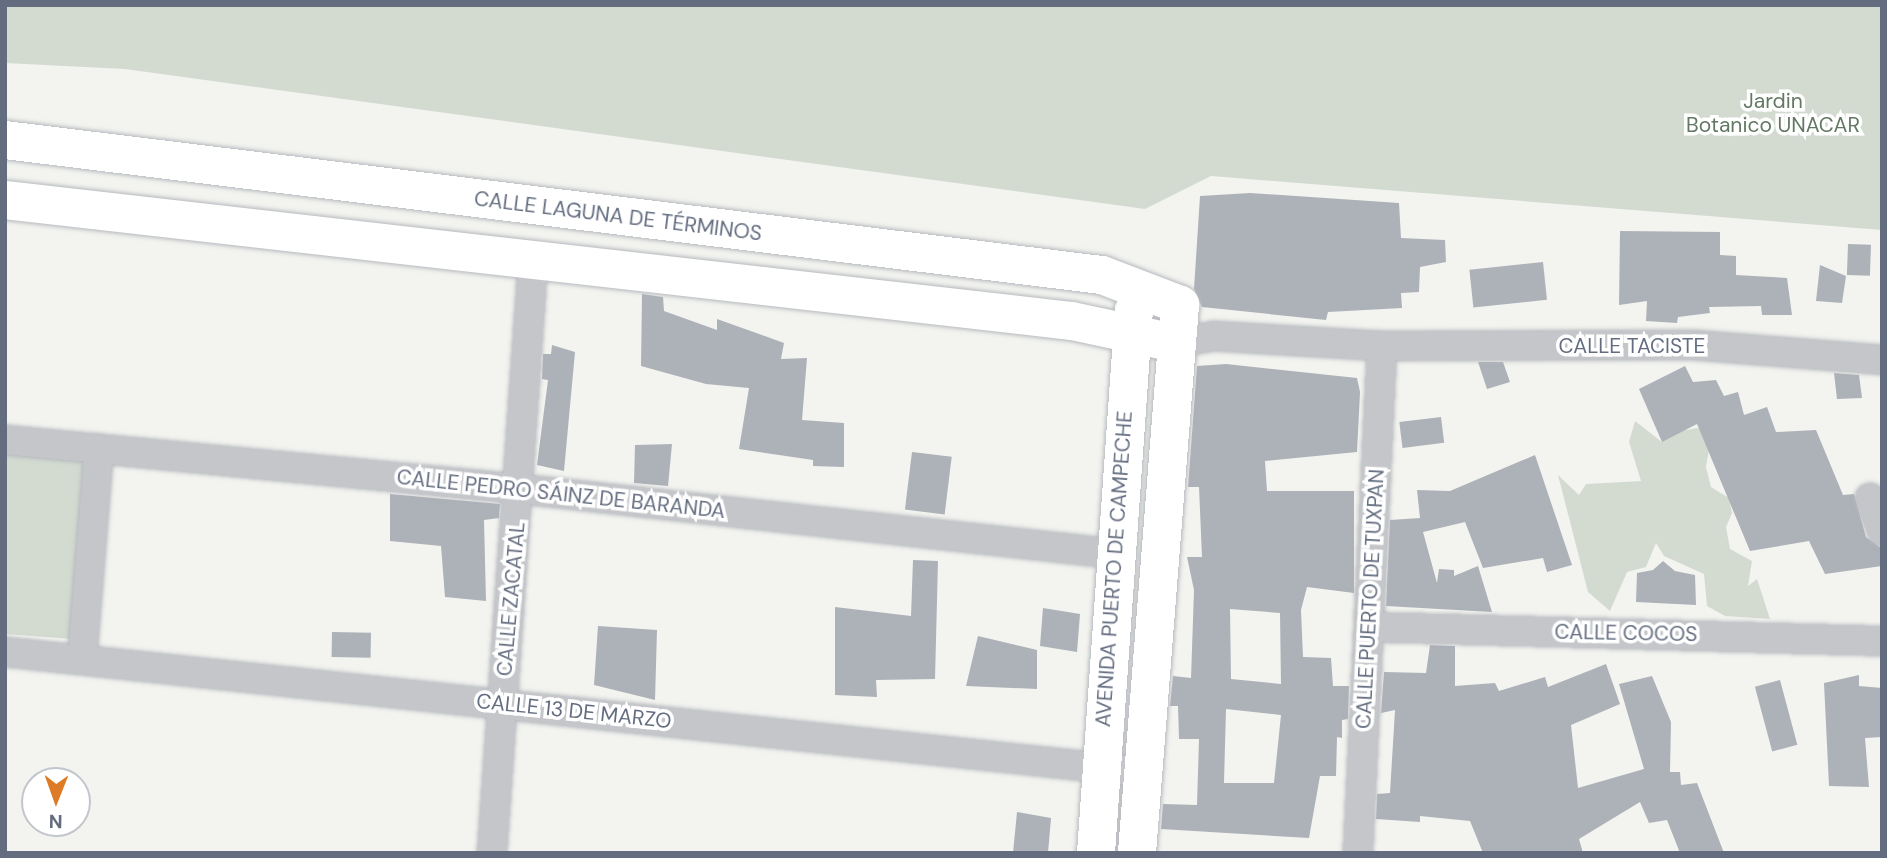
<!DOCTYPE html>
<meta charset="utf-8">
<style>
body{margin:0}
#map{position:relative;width:1887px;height:858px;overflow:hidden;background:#f3f4f0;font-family:"DM Sans",sans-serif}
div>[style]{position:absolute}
.green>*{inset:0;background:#d3dbd1}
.building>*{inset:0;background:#adb1b8;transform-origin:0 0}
.roads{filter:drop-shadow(0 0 2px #b6b9be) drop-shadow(0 0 2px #b6b9be)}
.street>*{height:28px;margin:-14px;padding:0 14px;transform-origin:14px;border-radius:14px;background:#c4c6ca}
.secondary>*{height:38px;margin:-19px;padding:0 19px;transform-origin:19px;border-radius:19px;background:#fff}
span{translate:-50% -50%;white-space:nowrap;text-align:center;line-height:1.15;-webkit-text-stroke:7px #fff;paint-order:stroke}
.park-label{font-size:21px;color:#627863}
.street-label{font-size:21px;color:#646d80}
.frame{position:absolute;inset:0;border:7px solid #646d80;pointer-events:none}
.north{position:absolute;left:21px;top:767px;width:70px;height:70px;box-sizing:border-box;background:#fff;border:2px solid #c1c5cc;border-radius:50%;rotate:181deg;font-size:19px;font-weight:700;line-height:28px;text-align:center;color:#646d80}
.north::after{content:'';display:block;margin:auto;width:24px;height:32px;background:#de7b26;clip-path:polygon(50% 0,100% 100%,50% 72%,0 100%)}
</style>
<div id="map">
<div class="green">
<div style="clip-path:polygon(5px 5px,1882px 5px,1882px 230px,1211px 176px,1145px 209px,125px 69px,5px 63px)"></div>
<div style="clip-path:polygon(1635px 421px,1662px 442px,1673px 432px,1698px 428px,1710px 443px,1706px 467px,1711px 487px,1729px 498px,1732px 513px,1726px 527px,1730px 549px,1752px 561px,1748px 586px,1757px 579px,1770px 619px,1725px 616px,1707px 606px,1704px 574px,1664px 556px,1656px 543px,1646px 567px,1627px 572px,1610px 611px,1588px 592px,1558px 475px,1579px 495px,1586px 484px,1641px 481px,1629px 442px)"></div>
<div style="clip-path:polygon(5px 454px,87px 461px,73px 639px,5px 634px)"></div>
</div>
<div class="building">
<div style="clip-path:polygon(1250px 193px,1399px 203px,1401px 238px,1445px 240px,1446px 262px,1420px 267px,1419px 292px,1401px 293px,1402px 308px,1328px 312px,1326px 320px,1202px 307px,1194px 289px,1200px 196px)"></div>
<div style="clip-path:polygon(1620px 231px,1720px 232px,1720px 255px,1736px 256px,1736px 275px,1787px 278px,1792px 315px,1762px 315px,1761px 306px,1709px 307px,1710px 313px,1678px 317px,1677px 323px,1646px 321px,1647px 301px,1619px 305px)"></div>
<div style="left:1848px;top:244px;width:23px;height:31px;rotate:2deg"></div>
<div style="left:1543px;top:262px;width:38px;height:74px;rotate:84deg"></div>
<div style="clip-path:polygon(1820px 265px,1846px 276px,1842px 303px,1816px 301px)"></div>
<div style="clip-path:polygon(642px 294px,663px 297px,664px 311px,717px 330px,717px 319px,784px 343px,781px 359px,807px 358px,802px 420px,844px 423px,844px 467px,813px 466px,813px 460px,739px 449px,749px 388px,706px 384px,641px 366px)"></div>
<div style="clip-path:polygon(552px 345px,575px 352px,564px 471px,537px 465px,548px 380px,542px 379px,543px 354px,551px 354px)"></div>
<div style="clip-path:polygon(1478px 362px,1503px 362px,1510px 382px,1487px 389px)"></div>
<div style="clip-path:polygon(evenodd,1226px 364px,1357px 378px,1360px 392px,1357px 452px,1265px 461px,1267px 491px,1354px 491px,1354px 593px,1307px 587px,1301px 610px,1303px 657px,1331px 658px,1333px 686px,1349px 686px,1348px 719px,1342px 720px,1342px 738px,1337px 737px,1336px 776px,1320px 776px,1309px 838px,1161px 829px,1163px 804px,1197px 805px,1199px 739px,1179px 739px,1178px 706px,1170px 706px,1173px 676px,1191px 678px,1194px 590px,1187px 557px,1202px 557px,1199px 487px,1188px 487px,1197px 366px,1226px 364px,1230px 609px,1280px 613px,1281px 684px,1231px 679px,1230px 609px,1226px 364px,1226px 709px,1281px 715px,1274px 783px,1224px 783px,1226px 709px)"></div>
<div style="clip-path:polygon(1685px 366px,1693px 382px,1716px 380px,1724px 396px,1738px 392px,1744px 415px,1767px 407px,1776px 432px,1816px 430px,1843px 495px,1854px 494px,1866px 537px,1880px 547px,1882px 566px,1825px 574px,1809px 541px,1750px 551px,1697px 424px,1662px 442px,1639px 389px)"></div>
<div style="clip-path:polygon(1834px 373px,1859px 375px,1862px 398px,1837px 399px)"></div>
<div style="left:1441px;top:417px;width:26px;height:42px;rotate:83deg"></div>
<div style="clip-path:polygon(672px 444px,668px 486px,634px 483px,635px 445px)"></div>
<div style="left:912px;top:452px;width:40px;height:58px;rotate:7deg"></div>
<div style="clip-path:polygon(1535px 455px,1572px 565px,1547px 572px,1543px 558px,1483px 568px,1465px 522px,1423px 532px,1437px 583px,1439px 569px,1454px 570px,1454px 576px,1478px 566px,1492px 612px,1386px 606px,1390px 520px,1420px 518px,1417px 490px,1450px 491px)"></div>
<div style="clip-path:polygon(390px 494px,500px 504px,499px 518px,484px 520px,486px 601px,445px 597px,441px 546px,390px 541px)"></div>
<div style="clip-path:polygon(913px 560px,938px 561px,935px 679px,876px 680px,877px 697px,835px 695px,835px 607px,911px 616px)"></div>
<div style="clip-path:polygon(1663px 561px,1675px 571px,1695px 575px,1696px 605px,1636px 602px,1637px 573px,1653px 570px)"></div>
<div style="clip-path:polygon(1043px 608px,1080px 614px,1077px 652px,1040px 646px)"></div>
<div style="clip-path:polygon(598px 626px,657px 630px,655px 700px,594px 685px)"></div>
<div style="left:332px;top:632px;width:39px;height:25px;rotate:1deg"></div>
<div style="clip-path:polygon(978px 636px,1037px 650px,1037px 689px,966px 686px)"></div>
<div style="clip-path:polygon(1430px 645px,1455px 646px,1455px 686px,1495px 683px,1499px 691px,1545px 677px,1548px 687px,1606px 664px,1620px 704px,1571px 725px,1578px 788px,1644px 769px,1619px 684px,1652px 676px,1671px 722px,1670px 772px,1680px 772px,1681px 785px,1697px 783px,1724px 853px,1680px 853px,1667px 820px,1649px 823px,1640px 802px,1579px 839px,1583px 853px,1483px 853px,1470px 821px,1420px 816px,1420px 822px,1376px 819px,1377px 794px,1390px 793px,1395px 710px,1381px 713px,1384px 672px,1426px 673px)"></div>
<div style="clip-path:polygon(1859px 675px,1859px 686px,1882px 688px,1882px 737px,1865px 738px,1869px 787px,1829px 786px,1824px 683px)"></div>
<div style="left:1780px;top:680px;width:67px;height:26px;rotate:75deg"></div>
<div style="clip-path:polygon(1017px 812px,1051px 818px,1048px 853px,1013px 853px)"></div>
</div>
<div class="roads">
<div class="street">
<div style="left:1175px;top:343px;width:39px;rotate:-10deg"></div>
<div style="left:1213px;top:336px;width:169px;rotate:3.4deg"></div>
<div style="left:1382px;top:346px;width:311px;rotate:-0.2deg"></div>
<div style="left:1693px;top:345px;width:190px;rotate:4.5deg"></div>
<div style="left:5px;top:440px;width:517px;rotate:5.44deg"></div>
<div style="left:520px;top:489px;width:601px;rotate:6.21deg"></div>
<div style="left:1870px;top:498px;width:35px;rotate:70deg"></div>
<div style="left:1369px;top:627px;width:513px;rotate:1.56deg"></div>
<div style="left:5px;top:652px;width:1142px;rotate:6.03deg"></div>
<div style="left:82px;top:659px;width:211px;rotate:-85.4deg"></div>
<div style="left:492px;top:853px;width:592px;rotate:-86.03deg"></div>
<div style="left:1358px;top:853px;width:508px;rotate:-87.29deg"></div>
</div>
<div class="secondary">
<div style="left:5px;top:140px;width:1105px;rotate:7.02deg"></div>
<div style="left:1102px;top:275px;width:84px;rotate:21deg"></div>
<div style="left:1180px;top:305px;width:550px;rotate:94.49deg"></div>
<div style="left:5px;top:200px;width:1074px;rotate:6.47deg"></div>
<div style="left:1072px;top:321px;width:105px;rotate:12.1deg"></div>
<div style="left:1096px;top:853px;width:544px;rotate:-86deg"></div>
</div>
</div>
<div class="park-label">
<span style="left:1773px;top:113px">Jardin<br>Botanico UNACAR</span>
</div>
<div class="street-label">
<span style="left:618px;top:216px;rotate:7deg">CALLE LAGUNA DE TÉRMINOS</span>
<span style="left:1632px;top:346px">CALLE TACISTE</span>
<span style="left:561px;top:494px;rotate:6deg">CALLE PEDRO SÁINZ DE BARANDA</span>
<span style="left:1114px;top:569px;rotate:-86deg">AVENIDA PUERTO DE CAMPECHE</span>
<span style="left:511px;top:599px;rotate:-85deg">CALLE ZACATAL</span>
<span style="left:1370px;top:599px;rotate:-87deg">CALLE PUERTO DE TUXPAN</span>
<span style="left:1626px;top:633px;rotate:1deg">CALLE COCOS</span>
<span style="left:574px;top:711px;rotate:6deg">CALLE 13 DE MARZO</span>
</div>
<div class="frame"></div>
<div class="north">N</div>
</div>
